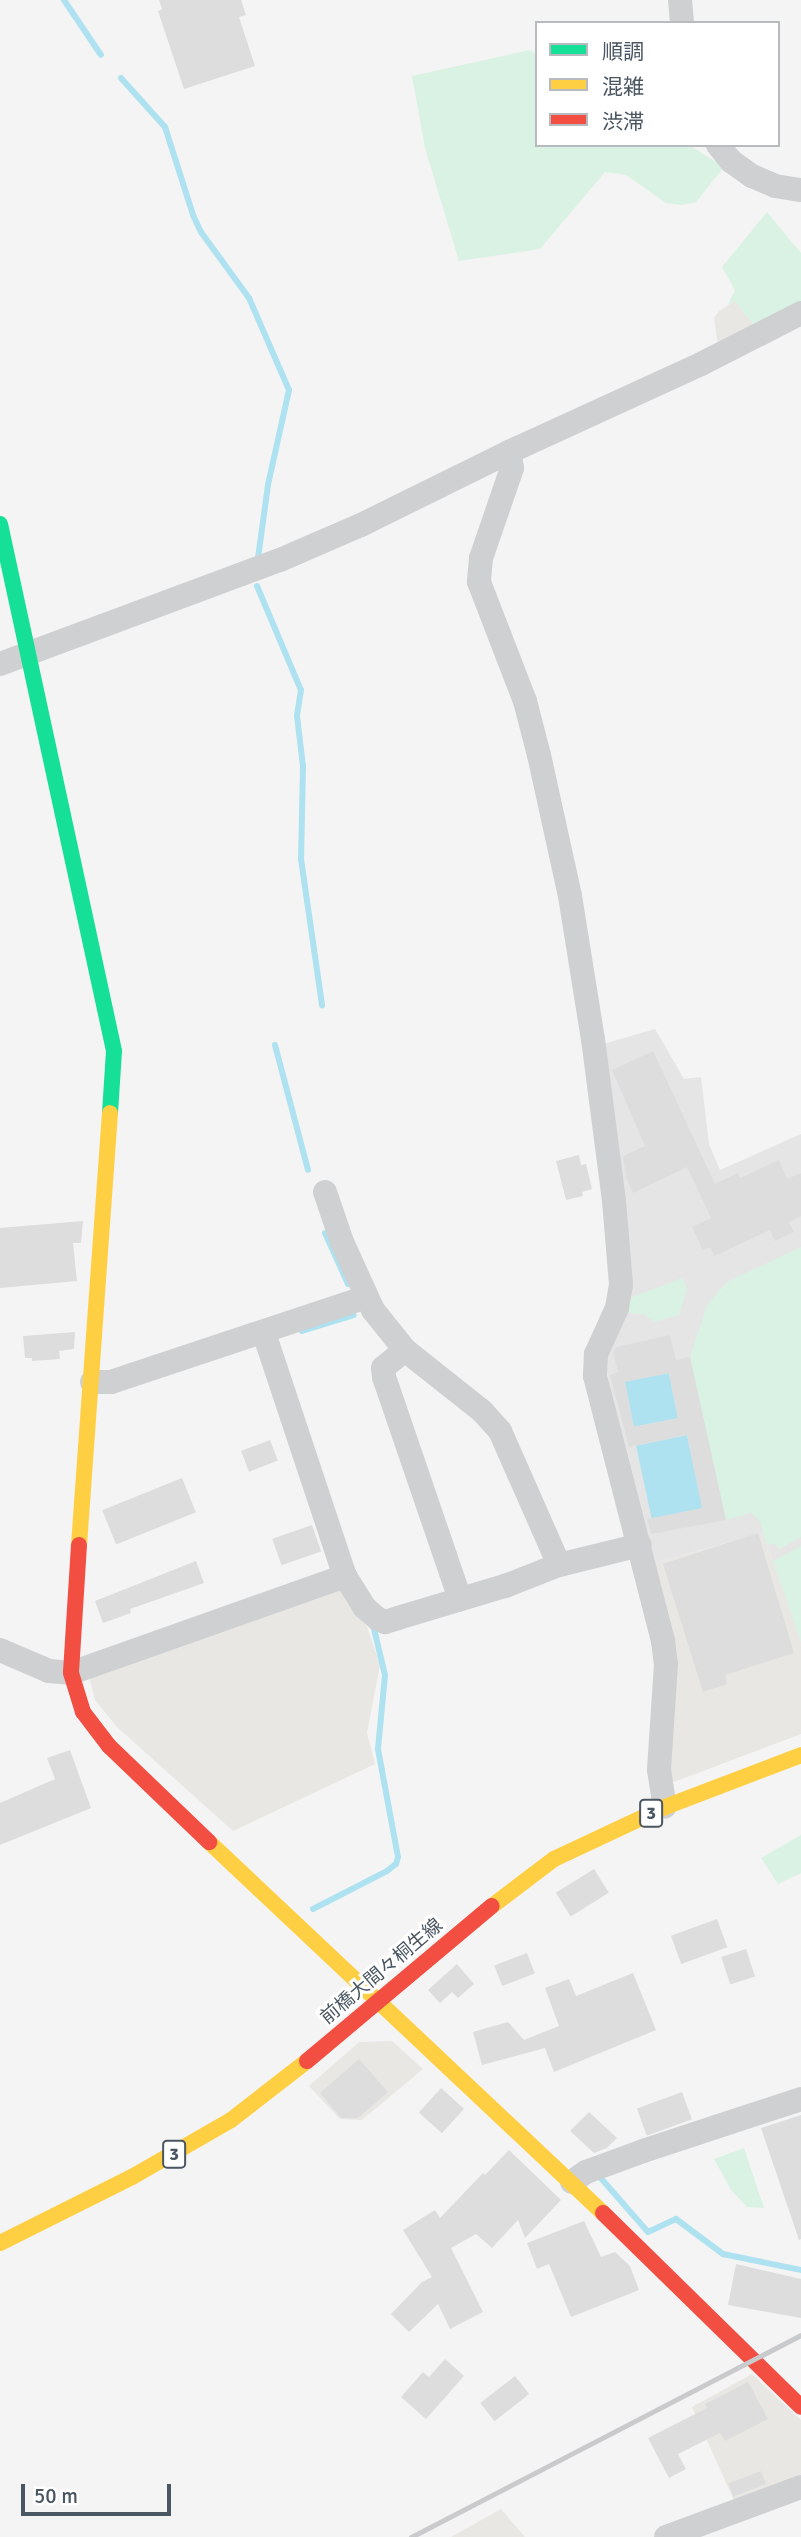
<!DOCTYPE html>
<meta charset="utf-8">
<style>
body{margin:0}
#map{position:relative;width:801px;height:2537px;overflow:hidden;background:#f4f4f4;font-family:Signika,"Noto Sans JP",sans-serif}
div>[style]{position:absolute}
.commercial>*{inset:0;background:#e8e7e3}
.education>*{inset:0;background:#e6e5e6}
.green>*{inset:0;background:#d9f2e3}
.water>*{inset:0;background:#aee2f0;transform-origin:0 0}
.stream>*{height:6px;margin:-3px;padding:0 3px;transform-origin:3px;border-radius:3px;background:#aee2f0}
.building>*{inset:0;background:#ddddde;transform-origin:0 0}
.street>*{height:24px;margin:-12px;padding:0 12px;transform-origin:12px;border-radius:12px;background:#ced0d2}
.fast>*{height:16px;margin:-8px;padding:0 8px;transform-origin:8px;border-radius:8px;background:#16e098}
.slow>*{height:16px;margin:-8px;padding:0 8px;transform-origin:8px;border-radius:8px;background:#ffcf43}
.jam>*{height:16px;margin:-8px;padding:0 8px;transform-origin:8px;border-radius:8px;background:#f24e42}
.rail>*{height:5px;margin:-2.5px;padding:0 2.5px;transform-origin:2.5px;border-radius:2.5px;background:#c9cacc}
span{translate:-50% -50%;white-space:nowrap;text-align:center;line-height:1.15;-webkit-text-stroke:6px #fff;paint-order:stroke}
.shield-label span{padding:2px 5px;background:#fff;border:2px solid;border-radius:5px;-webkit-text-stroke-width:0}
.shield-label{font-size:18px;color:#4a5661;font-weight:700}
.street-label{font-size:19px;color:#4a5661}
.legend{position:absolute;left:535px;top:21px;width:245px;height:126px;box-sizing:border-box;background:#fff;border:2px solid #b7bbc0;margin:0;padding:9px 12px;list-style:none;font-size:21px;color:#4a5661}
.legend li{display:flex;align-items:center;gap:14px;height:35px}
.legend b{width:35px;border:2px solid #b7bbc0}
.scale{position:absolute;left:21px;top:2484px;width:150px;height:32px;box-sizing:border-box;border:4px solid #4a5661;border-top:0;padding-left:9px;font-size:21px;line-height:24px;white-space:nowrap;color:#4a5661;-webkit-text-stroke:5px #fff;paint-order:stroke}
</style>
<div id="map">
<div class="commercial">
<div style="clip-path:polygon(735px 301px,756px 328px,718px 346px,714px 318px,718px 312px)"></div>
<div style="clip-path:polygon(763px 1533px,801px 1642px,801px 1734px,674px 1782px,666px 1771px,652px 1563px)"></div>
<div style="clip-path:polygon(341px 1588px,367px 1627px,380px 1665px,367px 1733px,375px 1764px,233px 1831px,117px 1727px,95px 1700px,88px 1673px)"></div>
<div style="clip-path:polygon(392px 2041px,423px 2069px,362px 2120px,340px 2119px,309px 2086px,359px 2042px)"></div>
<div style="clip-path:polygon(752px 2374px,801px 2420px,801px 2481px,736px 2505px,692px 2407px)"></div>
<div style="clip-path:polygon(501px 2509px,525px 2537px,451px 2537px)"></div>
</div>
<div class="education">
<div style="clip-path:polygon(655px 1029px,684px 1079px,701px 1077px,709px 1144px,720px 1170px,801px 1134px,801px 1642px,763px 1533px,652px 1563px,619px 1438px,605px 1361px,627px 1313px,600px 1045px)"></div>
</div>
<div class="green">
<div style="clip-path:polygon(530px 50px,537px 54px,537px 145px,689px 145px,724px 167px,696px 202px,682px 205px,666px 203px,626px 175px,605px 172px,540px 249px,459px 261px,425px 148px,412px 76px)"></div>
<div style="clip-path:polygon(767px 212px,801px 253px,801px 302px,756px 328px,735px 301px,728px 305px,735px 290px,722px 267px)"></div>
<div style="clip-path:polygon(801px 1247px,801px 1537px,779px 1549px,773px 1543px,767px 1545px,759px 1519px,751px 1513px,726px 1520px,690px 1357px,707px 1305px,727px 1282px)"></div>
<div style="clip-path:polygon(682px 1278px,687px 1289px,679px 1315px,655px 1322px,644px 1314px,627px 1313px,630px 1298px)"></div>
<div style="clip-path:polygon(801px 1546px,801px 1642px,773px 1561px)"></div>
<div style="clip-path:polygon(801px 1835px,801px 1873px,778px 1884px,761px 1858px)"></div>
<div style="clip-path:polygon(744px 2148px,764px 2208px,747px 2207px,731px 2190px,714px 2159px)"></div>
</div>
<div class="water">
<div style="left:669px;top:1373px;width:46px;height:45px;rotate:79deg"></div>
<div style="left:687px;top:1435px;width:75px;height:52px;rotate:78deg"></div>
</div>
<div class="stream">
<div style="left:64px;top:0;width:66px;rotate:56.1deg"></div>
<div style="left:121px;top:78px;width:66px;rotate:48.1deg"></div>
<div style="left:165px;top:127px;width:92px;rotate:72.3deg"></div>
<div style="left:193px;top:215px;width:19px;rotate:65deg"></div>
<div style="left:201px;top:232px;width:82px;rotate:54deg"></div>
<div style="left:249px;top:298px;width:100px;rotate:66.5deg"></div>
<div style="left:289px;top:390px;width:97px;rotate:102.5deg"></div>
<div style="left:268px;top:485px;width:74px;rotate:97.8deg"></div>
<div style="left:257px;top:586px;width:113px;rotate:67.1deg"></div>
<div style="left:301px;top:690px;width:26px;rotate:99deg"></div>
<div style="left:297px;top:716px;width:50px;rotate:83.2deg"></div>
<div style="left:303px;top:766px;width:93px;rotate:91.2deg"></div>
<div style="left:301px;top:859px;width:148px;rotate:81.8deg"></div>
<div style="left:275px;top:1045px;width:129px;rotate:75.2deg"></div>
<div style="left:325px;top:1233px;width:56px;rotate:65.7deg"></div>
<div style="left:302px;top:1331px;width:54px;rotate:-17.1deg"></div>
<div style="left:313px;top:1909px;width:83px;rotate:-27.2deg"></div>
<div style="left:387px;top:1871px;width:11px;rotate:-38deg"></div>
<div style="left:396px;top:1864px;width:7px;rotate:-74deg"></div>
<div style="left:398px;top:1857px;width:110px;rotate:-100.5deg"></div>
<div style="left:378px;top:1749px;width:74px;rotate:-84.6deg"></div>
<div style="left:385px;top:1675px;width:47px;rotate:-103.4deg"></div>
<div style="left:599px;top:2176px;width:74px;rotate:48.8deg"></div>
<div style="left:648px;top:2232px;width:31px;rotate:-25deg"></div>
<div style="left:676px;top:2219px;width:59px;rotate:36.7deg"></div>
<div style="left:723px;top:2254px;width:80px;rotate:11.6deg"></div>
</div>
<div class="building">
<div style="clip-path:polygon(159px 0,241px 0,246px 15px,239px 17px,255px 66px,184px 89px,158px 11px,162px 9px)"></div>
<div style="clip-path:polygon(653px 1051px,715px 1184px,738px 1173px,740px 1178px,779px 1160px,787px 1179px,801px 1173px,801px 1216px,789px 1222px,794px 1232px,775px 1241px,770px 1230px,714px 1256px,710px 1247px,703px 1250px,692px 1227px,711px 1218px,687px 1167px,633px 1193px,626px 1177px,623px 1156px,645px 1146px,612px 1070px)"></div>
<div style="clip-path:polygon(579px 1155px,581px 1165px,586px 1164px,592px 1189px,582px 1192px,583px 1196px,566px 1200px,556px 1161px)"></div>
<div style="clip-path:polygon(83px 1221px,81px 1243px,73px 1243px,77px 1281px,0 1288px,0 1228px)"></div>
<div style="clip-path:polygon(75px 1332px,74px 1349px,59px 1351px,60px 1359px,32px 1361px,32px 1358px,25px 1358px,23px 1336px)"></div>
<div style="clip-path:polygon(evenodd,670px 1335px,676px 1360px,690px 1357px,726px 1520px,651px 1534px,647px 1519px,702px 1508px,687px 1435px,629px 1447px,610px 1375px,618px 1372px,613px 1352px,616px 1347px,670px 1335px,669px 1373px,678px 1418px,634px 1427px,625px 1382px,669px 1373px)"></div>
<div style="left:270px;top:1440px;width:22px;height:31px;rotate:69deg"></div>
<div style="left:182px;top:1478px;width:37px;height:86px;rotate:68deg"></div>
<div style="left:312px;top:1525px;width:28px;height:42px;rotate:71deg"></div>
<div style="clip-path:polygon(758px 1533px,794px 1653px,725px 1675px,727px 1684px,703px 1692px,663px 1564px)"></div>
<div style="clip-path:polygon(196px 1561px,204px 1583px,130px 1609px,131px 1613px,103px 1623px,95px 1601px)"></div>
<div style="clip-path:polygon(70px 1750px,91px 1808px,0 1845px,0 1803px,55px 1779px,47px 1758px)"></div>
<div style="left:594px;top:1869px;width:28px;height:45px;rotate:58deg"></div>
<div style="left:717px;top:1919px;width:30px;height:49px;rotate:70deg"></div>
<div style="left:746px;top:1949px;width:29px;height:26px;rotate:72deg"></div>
<div style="left:527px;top:1953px;width:22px;height:35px;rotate:69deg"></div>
<div style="clip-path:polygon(457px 1964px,474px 1984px,458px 1998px,452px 1992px,440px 2003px,428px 1990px)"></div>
<div style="clip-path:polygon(633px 1973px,656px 2030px,554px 2072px,545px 2048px,482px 2065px,473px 2032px,508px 2022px,524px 2040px,559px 2026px,545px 1988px,569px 1979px,576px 1996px)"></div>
<div style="clip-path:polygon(359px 2059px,388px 2092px,358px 2118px,341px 2118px,320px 2093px)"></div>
<div style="left:441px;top:2088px;width:31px;height:33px;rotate:42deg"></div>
<div style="left:682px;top:2092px;width:29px;height:48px;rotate:70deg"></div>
<div style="clip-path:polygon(589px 2112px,617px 2138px,607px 2148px,594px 2153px,570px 2131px)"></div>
<div style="clip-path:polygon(801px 2115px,801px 2239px,799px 2240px,761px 2128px)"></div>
<div style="clip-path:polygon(509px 2150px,561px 2200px,525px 2238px,518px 2220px,492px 2248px,476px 2234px,451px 2248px,483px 2312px,450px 2329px,438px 2304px,409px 2332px,391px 2314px,422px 2282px,432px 2277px,403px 2230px,435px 2210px,440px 2218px,483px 2173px,485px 2175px)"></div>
<div style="clip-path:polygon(584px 2221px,601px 2257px,615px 2252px,630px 2266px,639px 2290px,571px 2317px,549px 2264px,537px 2269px,527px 2243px)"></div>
<div style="clip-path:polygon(736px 2264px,801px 2279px,801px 2318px,728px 2305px)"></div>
<div style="clip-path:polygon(445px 2359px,464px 2376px,426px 2419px,401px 2397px,423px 2372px,429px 2377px)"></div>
<div style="left:515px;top:2376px;width:23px;height:44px;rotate:52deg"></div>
<div style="clip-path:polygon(748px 2382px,768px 2419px,725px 2441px,720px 2433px,678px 2454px,686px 2469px,669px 2478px,648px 2438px,707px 2408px,705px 2404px)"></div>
<div style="left:761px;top:2471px;width:14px;height:35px;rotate:69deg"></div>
</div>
<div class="street">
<div style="left:680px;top:0;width:23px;rotate:85deg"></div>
<div style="left:718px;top:145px;width:21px;rotate:51deg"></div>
<div style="left:731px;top:161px;width:26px;rotate:36deg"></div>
<div style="left:752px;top:176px;width:25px;rotate:23deg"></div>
<div style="left:775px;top:186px;width:26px;rotate:9deg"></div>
<div style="left:509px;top:452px;width:16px;rotate:79deg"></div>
<div style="left:512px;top:468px;width:95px;rotate:109deg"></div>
<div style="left:481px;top:558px;width:24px;rotate:95deg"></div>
<div style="left:479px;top:582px;width:128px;rotate:68.9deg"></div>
<div style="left:525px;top:701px;width:56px;rotate:75.5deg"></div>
<div style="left:539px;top:755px;width:144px;rotate:77.6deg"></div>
<div style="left:570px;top:896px;width:145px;rotate:80.9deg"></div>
<div style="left:593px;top:1039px;width:163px;rotate:82.6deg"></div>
<div style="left:614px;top:1201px;width:84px;rotate:85.2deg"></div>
<div style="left:621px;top:1285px;width:23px;rotate:100deg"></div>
<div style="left:617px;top:1308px;width:51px;rotate:114.5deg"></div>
<div style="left:596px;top:1354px;width:22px;rotate:93deg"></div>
<div style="left:595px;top:1376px;width:274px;rotate:75.6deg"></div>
<div style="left:663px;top:1641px;width:23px;rotate:83deg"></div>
<div style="left:666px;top:1664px;width:106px;rotate:93.8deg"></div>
<div style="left:659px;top:1770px;width:37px;rotate:81deg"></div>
<div style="left:0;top:664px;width:299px;rotate:-20.4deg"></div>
<div style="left:280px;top:560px;width:88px;rotate:-23.4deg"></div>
<div style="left:361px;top:525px;width:165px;rotate:-26.3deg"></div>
<div style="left:509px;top:452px;width:211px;rotate:-24.6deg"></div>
<div style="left:701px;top:364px;width:112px;rotate:-27deg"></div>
<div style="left:325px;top:1192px;width:53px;rotate:71.2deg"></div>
<div style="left:342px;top:1242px;width:75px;rotate:65.5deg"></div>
<div style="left:373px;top:1310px;width:51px;rotate:51.3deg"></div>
<div style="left:405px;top:1350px;width:98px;rotate:38.4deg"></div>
<div style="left:482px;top:1411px;width:27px;rotate:48deg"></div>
<div style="left:500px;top:1431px;width:146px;rotate:66.2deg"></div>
<div style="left:264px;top:1333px;width:256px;rotate:71.6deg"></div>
<div style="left:345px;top:1576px;width:36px;rotate:58deg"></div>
<div style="left:364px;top:1607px;width:18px;rotate:41deg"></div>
<div style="left:378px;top:1619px;width:8px;rotate:23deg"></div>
<div style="left:385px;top:1622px;width:14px;rotate:-17deg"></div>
<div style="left:398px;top:1618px;width:112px;rotate:-16.7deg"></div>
<div style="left:505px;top:1586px;width:58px;rotate:-21.3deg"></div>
<div style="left:559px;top:1565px;width:83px;rotate:-13.9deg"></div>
<div style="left:405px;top:1350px;width:28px;rotate:141deg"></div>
<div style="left:383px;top:1368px;width:9px;rotate:84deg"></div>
<div style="left:384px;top:1377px;width:235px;rotate:71.1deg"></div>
<div style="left:92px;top:1382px;width:19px"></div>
<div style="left:111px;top:1382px;width:269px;rotate:-18.4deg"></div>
<div style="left:0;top:1650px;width:53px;rotate:23.2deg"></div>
<div style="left:49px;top:1671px;width:22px;rotate:5deg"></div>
<div style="left:71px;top:1673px;width:291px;rotate:-19.5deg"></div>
<div style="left:572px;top:2182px;width:17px;rotate:-36deg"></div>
<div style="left:586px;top:2172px;width:61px;rotate:-20.2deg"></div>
<div style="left:643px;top:2151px;width:166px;rotate:-18.2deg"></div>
<div style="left:666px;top:2537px;width:144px;rotate:-20.3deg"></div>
</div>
<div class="fast">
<div style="left:0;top:524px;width:539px;rotate:77.79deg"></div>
<div style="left:114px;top:1051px;width:62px;rotate:93.7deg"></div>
</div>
<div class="slow">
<div style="left:79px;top:1545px;width:433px;rotate:-85.9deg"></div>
<div style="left:209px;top:1842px;width:541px;rotate:43.28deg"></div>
<div style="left:492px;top:1906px;width:78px;rotate:-37.2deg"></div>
<div style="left:554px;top:1859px;width:123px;rotate:-25.1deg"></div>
<div style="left:665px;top:1807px;width:146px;rotate:-20.9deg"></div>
<div style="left:0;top:2243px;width:148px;rotate:-26.6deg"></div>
<div style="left:132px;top:2177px;width:114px;rotate:-29.9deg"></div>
<div style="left:231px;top:2120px;width:96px;rotate:-37.8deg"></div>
</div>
<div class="jam">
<div style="left:79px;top:1545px;width:128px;rotate:93.6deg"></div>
<div style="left:71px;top:1673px;width:41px;rotate:72.9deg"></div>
<div style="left:83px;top:1712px;width:43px;rotate:52.6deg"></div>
<div style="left:109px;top:1746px;width:139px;rotate:43.8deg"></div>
<div style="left:307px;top:2061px;width:241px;rotate:-40deg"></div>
<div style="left:603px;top:2213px;width:277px;rotate:44.4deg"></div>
</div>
<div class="rail">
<div style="left:411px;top:2537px;width:439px;rotate:-27.4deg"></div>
</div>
<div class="shield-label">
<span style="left:651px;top:1813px">3</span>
<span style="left:174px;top:2154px">3</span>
</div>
<div class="street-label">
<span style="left:382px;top:1972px;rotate:-40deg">前橋大間々桐生線</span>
</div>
<ul class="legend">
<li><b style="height:9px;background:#16e098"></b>順調</li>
<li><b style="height:9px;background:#ffcf43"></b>混雑</li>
<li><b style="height:9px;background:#f24e42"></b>渋滞</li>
</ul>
<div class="scale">50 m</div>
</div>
